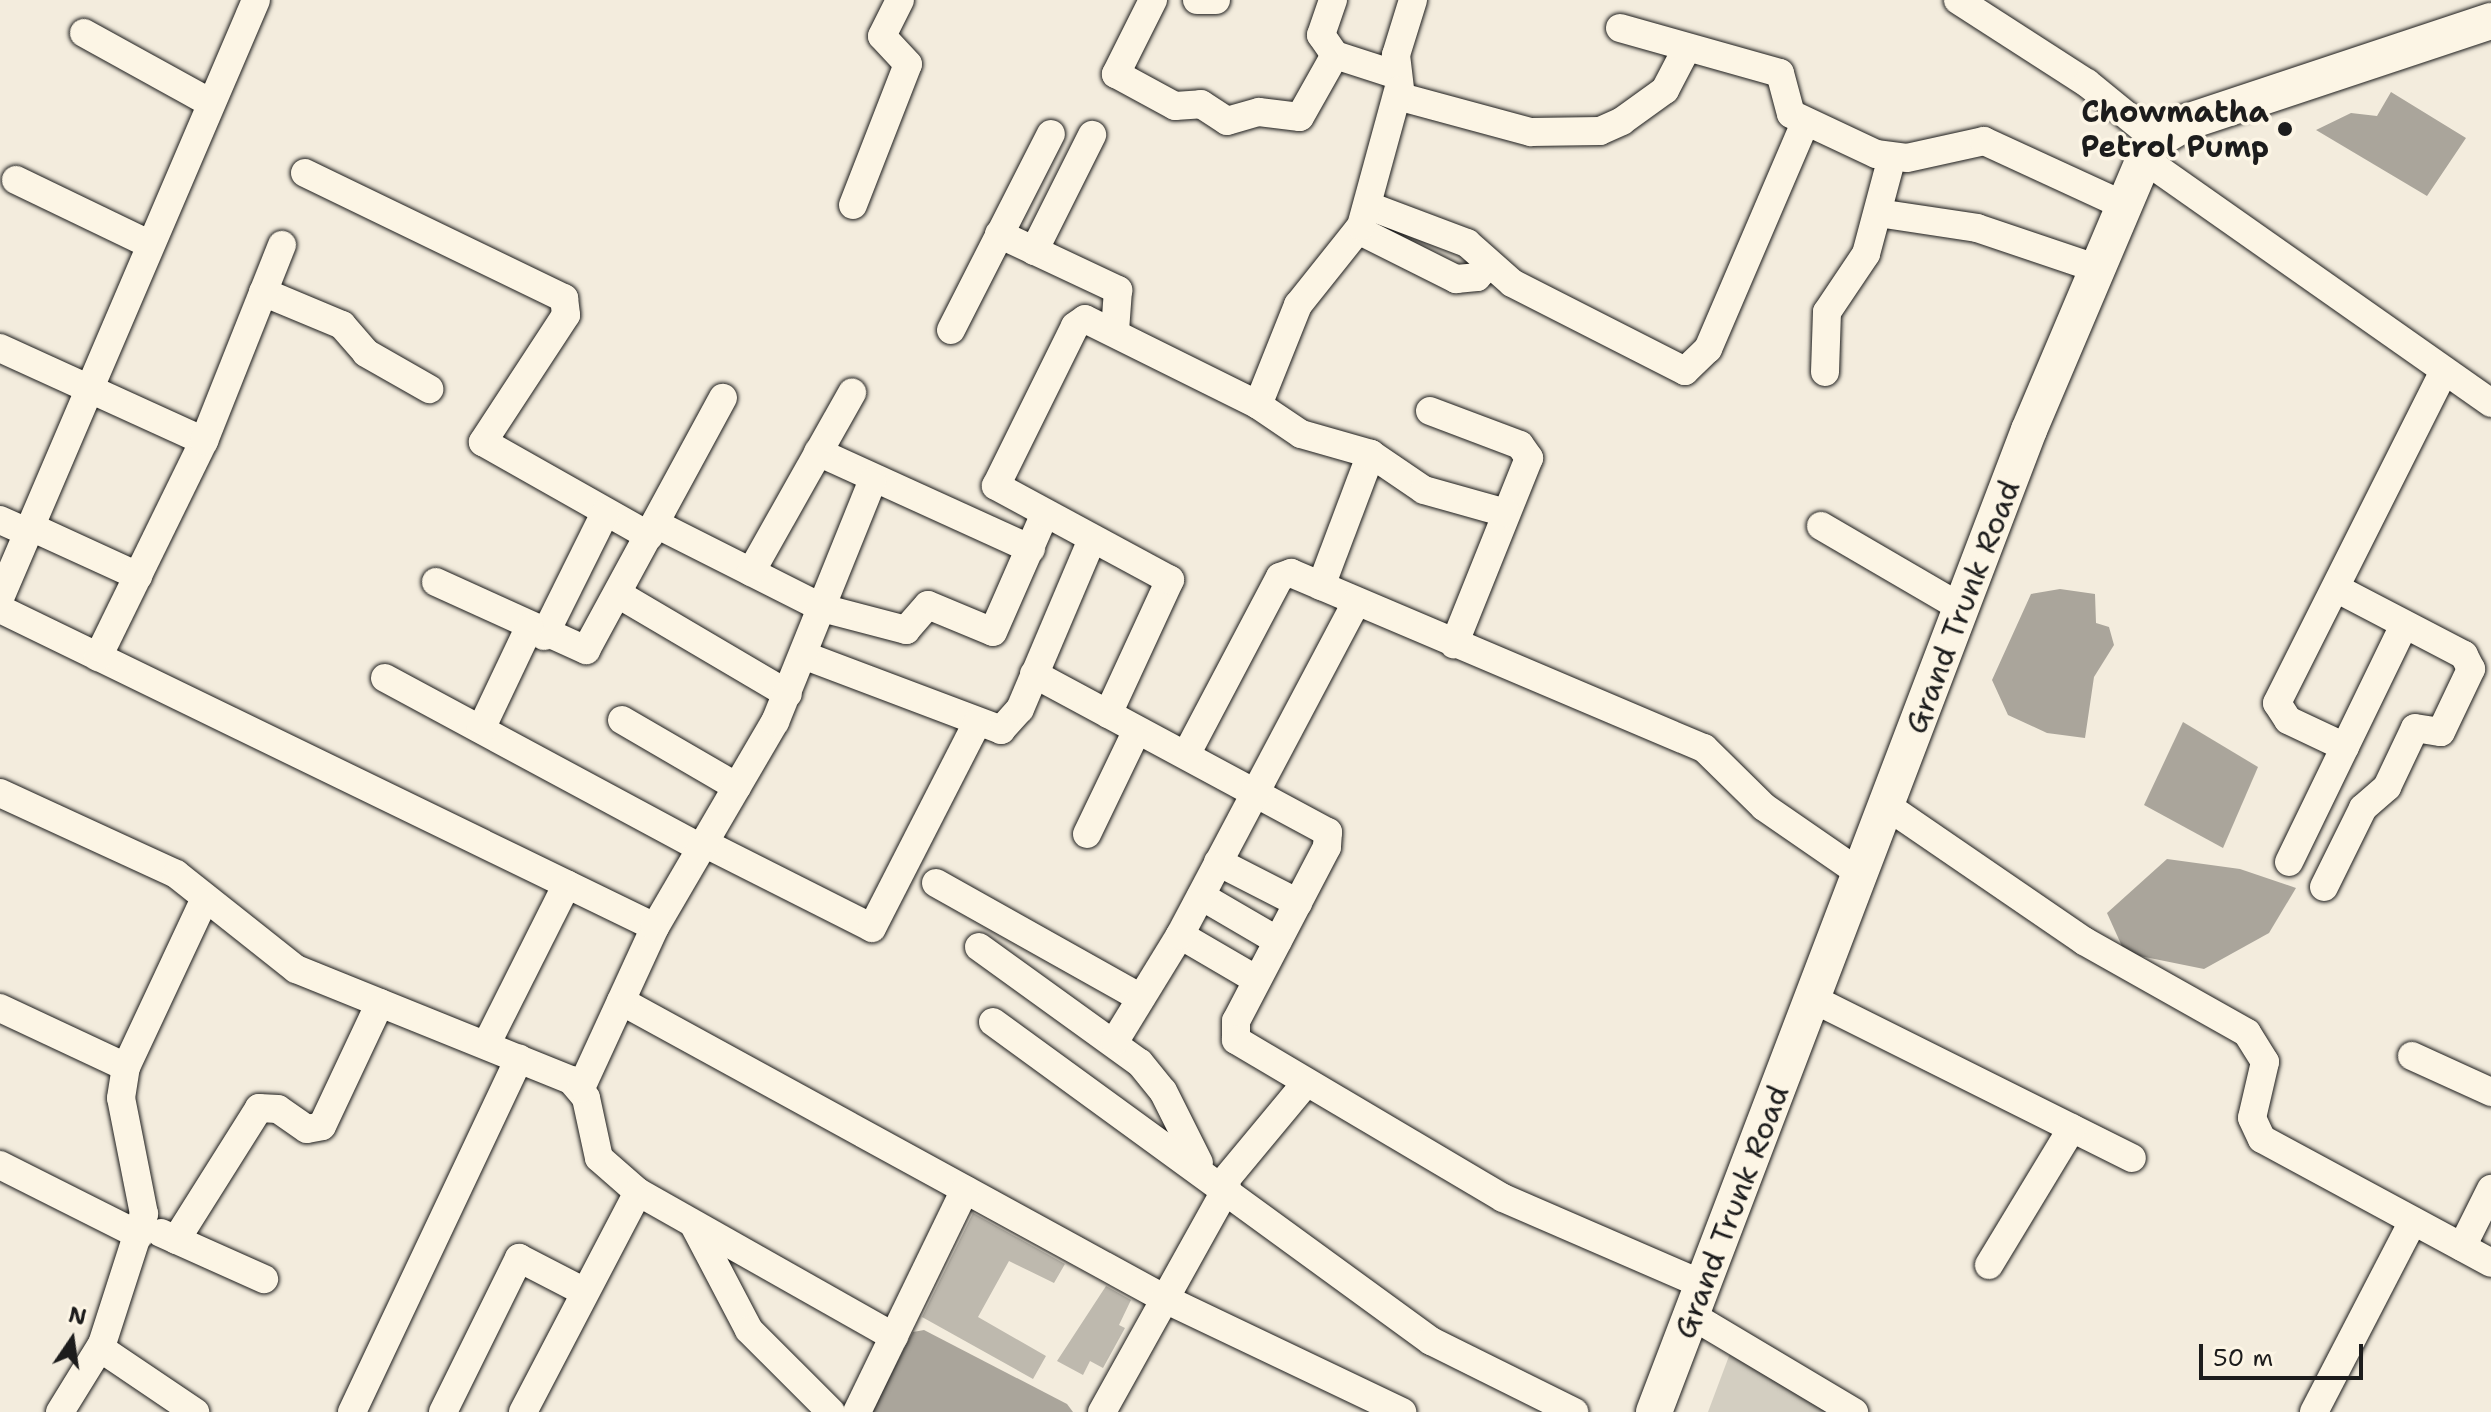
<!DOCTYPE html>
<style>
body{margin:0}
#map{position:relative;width:2491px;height:1412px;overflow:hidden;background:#f3ecdd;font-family:"Shantell Sans",sans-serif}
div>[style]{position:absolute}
.green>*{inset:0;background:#d3cec1}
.water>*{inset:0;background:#aaa59b}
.building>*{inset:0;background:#beb9ae}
.roads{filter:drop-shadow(0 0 2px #1c1c1c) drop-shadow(0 0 2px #1c1c1c)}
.minor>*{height:28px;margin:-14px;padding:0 14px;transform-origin:14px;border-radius:14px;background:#fcf5e5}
.major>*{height:36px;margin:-18px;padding:0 18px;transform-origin:18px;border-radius:18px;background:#fcf5e5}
.dots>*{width:22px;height:22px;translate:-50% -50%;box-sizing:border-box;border:4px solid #fcf5e5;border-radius:50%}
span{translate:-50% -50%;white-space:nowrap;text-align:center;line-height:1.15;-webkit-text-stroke:7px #fcf5e5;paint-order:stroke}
.poi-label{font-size:30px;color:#1c1c1c;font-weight:700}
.right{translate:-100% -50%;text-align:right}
.street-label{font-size:30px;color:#1c1c1c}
.north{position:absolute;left:32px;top:1300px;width:80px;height:80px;-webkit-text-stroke:6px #fcf5e5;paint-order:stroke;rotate:13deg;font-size:22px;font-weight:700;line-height:32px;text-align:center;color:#1c1c1c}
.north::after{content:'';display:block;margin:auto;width:28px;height:36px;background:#1c1c1c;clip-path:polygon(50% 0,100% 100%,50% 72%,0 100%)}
.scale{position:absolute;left:2199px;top:1344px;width:164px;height:36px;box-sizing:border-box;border:4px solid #1c1c1c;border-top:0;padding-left:10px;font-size:24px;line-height:28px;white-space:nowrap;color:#1c1c1c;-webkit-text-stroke:6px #fcf5e5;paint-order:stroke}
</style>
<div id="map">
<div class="green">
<div style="clip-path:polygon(1732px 1348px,1841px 1412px,1708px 1412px)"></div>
</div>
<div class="water">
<div style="clip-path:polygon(2391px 92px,2466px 138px,2427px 196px,2316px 130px,2351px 113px,2377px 116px)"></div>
<div style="clip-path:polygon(2060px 589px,2095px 594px,2096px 623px,2109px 627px,2114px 645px,2094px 677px,2085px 738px,2047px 733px,2008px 715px,1992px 680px,2031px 594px)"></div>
<div style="clip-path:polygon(2183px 722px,2258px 767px,2223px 848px,2144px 805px)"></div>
<div style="clip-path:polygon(2167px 859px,2240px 869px,2296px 888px,2269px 933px,2204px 969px,2125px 953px,2107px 913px)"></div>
<div style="clip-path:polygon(924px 1330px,1067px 1404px,1073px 1412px,871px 1412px,913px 1332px)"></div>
</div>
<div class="building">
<div style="clip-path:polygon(973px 1213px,1065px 1264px,1054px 1283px,1009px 1261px,978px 1317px,1046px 1356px,1033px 1379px,922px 1317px)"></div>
<div style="clip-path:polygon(1106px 1286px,1131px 1300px,1119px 1325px,1125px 1328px,1103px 1368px,1090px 1361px,1083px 1375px,1057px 1361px)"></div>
</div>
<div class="roads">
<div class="minor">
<div style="left:1153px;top:0;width:83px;rotate:116.6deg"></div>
<div style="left:1116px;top:74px;width:67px;rotate:28.5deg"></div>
<div style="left:1175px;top:106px;width:26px;rotate:-4deg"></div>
<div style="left:1201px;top:104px;width:31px;rotate:33deg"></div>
<div style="left:1227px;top:121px;width:33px;rotate:-16deg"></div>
<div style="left:1259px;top:112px;width:41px;rotate:7deg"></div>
<div style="left:1300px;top:117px;width:71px;rotate:-60.6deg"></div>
<div style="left:1335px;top:55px;width:65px;rotate:17.9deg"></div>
<div style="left:1197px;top:0;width:19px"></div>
<div style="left:1333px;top:0;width:37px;rotate:109deg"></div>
<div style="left:1321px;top:35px;width:24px;rotate:55deg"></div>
<div style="left:1413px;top:0;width:58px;rotate:107.2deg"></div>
<div style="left:1396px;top:55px;width:42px;rotate:83.2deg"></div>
<div style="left:1401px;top:97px;width:135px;rotate:15.1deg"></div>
<div style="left:1531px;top:132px;width:69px;rotate:-0.8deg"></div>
<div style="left:1600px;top:131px;width:24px;rotate:-24deg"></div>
<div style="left:1622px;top:121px;width:53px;rotate:-35.8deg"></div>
<div style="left:1665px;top:90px;width:47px;rotate:-62.4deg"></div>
<div style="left:1958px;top:0;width:153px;rotate:32.8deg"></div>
<div style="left:2087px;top:83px;width:90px;rotate:39.2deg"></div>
<div style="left:1620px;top:28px;width:166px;rotate:15.7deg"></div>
<div style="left:1780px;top:73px;width:42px;rotate:75deg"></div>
<div style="left:1791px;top:114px;width:94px;rotate:25.2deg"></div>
<div style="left:1876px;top:154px;width:31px;rotate:7deg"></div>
<div style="left:1907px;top:158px;width:79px;rotate:-12.4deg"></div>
<div style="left:1984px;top:141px;width:151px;rotate:24.7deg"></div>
<div style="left:84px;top:33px;width:143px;rotate:28.9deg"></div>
<div style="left:2144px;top:159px;width:424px;rotate:35.1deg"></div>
<div style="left:305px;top:173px;width:288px;rotate:25.8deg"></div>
<div style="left:564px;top:298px;width:17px;rotate:83deg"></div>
<div style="left:566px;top:315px;width:152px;rotate:123.2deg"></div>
<div style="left:483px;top:442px;width:191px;rotate:29.5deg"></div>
<div style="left:16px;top:180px;width:148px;rotate:25.7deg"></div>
<div style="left:853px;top:205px;width:151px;rotate:-68.7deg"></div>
<div style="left:908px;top:64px;width:38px;rotate:-133deg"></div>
<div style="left:882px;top:36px;width:40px;rotate:-63.4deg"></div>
<div style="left:1369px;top:206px;width:105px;rotate:20.7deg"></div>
<div style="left:1467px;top:243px;width:60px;rotate:41.6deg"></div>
<div style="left:1512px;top:283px;width:194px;rotate:27deg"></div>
<div style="left:1685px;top:371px;width:32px;rotate:-44deg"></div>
<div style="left:1708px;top:349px;width:246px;rotate:-66.8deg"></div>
<div style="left:1878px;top:213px;width:100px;rotate:8.6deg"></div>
<div style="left:1977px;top:228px;width:125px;rotate:18.7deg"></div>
<div style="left:1358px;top:230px;width:110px;rotate:26.6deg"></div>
<div style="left:1456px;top:279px;width:21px;rotate:-5deg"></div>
<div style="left:1477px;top:277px;width:16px;rotate:-47deg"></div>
<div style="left:999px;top:234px;width:132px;rotate:25.2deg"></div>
<div style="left:1118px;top:290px;width:41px;rotate:94.2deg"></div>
<div style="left:1034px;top:251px;width:130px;rotate:-63.4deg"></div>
<div style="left:263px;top:292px;width:86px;rotate:22.7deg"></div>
<div style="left:342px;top:325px;width:37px;rotate:49deg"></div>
<div style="left:366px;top:353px;width:73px;rotate:29.7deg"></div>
<div style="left:951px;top:330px;width:220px;rotate:-63deg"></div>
<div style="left:0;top:348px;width:224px;rotate:24.5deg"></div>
<div style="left:1825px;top:372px;width:60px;rotate:-88.1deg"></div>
<div style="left:1827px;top:312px;width:70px;rotate:-56.1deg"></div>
<div style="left:1866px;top:254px;width:100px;rotate:-75deg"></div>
<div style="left:1258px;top:405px;width:108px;rotate:-68.2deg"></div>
<div style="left:1298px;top:305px;width:101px;rotate:-51.4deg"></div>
<div style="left:1361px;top:226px;width:140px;rotate:-74.7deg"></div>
<div style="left:1430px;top:411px;width:96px;rotate:20.7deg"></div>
<div style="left:1520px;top:445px;width:16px;rotate:55deg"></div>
<div style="left:1529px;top:458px;width:201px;rotate:111.9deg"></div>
<div style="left:818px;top:452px;width:234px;rotate:24.5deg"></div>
<div style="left:0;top:520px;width:32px;rotate:24deg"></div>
<div style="left:656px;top:524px;width:186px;rotate:26.8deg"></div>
<div style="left:822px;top:608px;width:87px;rotate:14.7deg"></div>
<div style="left:906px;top:630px;width:33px;rotate:-49deg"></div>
<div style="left:928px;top:605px;width:70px;rotate:22.6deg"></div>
<div style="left:993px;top:632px;width:127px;rotate:-66.3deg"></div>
<div style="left:1821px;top:526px;width:163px;rotate:30.2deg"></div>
<div style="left:31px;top:527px;width:118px;rotate:24.6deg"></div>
<div style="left:751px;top:572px;width:206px;rotate:-60.6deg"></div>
<div style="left:436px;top:582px;width:165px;rotate:24.4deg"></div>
<div style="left:586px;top:650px;width:287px;rotate:-61.5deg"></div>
<div style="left:1321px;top:586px;width:141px;rotate:-69.3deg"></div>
<div style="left:618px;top:594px;width:197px;rotate:30.5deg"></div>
<div style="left:0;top:598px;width:650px;rotate:-66.82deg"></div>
<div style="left:0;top:609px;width:728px;rotate:25.9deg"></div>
<div style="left:544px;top:636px;width:137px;rotate:-63.6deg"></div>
<div style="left:803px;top:655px;width:212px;rotate:20.7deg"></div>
<div style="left:1001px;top:730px;width:28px;rotate:-48deg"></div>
<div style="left:1020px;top:709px;width:185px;rotate:-67deg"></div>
<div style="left:98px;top:657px;width:241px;rotate:-63.9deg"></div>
<div style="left:204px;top:441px;width:211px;rotate:-68.3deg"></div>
<div style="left:1034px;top:674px;width:334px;rotate:28.3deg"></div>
<div style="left:1328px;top:832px;width:15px;rotate:94deg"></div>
<div style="left:1327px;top:847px;width:196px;rotate:117.6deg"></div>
<div style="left:1236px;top:1021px;width:19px;rotate:90deg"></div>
<div style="left:1236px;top:1040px;width:310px;rotate:30.6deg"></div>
<div style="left:1503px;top:1198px;width:219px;rotate:23.4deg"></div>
<div style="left:385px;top:678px;width:359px;rotate:28.3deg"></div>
<div style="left:1108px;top:714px;width:148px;rotate:-65.2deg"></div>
<div style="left:1170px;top:580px;width:198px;rotate:-151.6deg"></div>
<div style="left:996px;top:486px;width:178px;rotate:-63.7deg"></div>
<div style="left:1075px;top:326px;width:12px;rotate:-35deg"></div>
<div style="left:1085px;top:319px;width:193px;rotate:26.4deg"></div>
<div style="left:1258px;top:405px;width:52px;rotate:34deg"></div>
<div style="left:1301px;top:434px;width:73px;rotate:15.9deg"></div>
<div style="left:1371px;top:454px;width:64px;rotate:34.2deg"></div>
<div style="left:1424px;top:490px;width:85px;rotate:15.7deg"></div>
<div style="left:622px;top:720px;width:133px;rotate:30.2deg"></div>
<div style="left:481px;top:729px;width:112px;rotate:-64.6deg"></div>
<div style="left:2345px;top:747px;width:63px;rotate:-154.7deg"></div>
<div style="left:2288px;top:720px;width:20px;rotate:-123deg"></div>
<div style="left:2277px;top:703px;width:369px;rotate:-63.3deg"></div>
<div style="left:1186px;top:755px;width:201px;rotate:-62.2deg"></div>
<div style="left:1280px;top:577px;width:12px;rotate:-20deg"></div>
<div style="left:1291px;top:573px;width:449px;rotate:23deg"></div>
<div style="left:1704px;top:748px;width:84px;rotate:44.5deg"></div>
<div style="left:1764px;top:807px;width:118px;rotate:34.6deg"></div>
<div style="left:0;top:793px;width:194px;rotate:24.7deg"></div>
<div style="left:176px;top:874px;width:153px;rotate:38.4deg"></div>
<div style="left:296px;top:969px;width:297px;rotate:22deg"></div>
<div style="left:571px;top:1080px;width:23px;rotate:50deg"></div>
<div style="left:586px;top:1098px;width:61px;rotate:77.8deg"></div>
<div style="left:599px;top:1158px;width:52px;rotate:41.1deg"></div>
<div style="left:638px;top:1192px;width:294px;rotate:29.5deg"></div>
<div style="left:1887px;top:806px;width:239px;rotate:34.4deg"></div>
<div style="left:2084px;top:941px;width:187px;rotate:29.4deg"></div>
<div style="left:2247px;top:1033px;width:34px;rotate:58deg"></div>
<div style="left:2265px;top:1062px;width:57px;rotate:103.1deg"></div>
<div style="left:2252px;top:1118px;width:23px;rotate:65deg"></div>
<div style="left:2262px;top:1139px;width:260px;rotate:28.4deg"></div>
<div style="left:1087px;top:834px;width:115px;rotate:-64.3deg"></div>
<div style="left:704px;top:843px;width:188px;rotate:26.8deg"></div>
<div style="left:872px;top:928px;width:230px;rotate:-62.9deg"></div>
<div style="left:1218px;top:862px;width:90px;rotate:27.1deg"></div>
<div style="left:2289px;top:862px;width:263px;rotate:-64.1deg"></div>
<div style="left:936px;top:883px;width:235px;rotate:29.3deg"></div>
<div style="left:2324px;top:887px;width:88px;rotate:-63.7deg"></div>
<div style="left:2363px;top:808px;width:32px;rotate:-41deg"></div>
<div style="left:2387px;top:787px;width:65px;rotate:-64.6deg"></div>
<div style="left:2415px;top:728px;width:26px;rotate:9deg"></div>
<div style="left:2441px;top:732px;width:70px;rotate:-64.5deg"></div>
<div style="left:2471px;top:669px;width:16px;rotate:-117deg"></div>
<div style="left:2464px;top:655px;width:144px;rotate:-152.4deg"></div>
<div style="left:1201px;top:896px;width:89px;rotate:30.3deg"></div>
<div style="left:1180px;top:935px;width:89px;rotate:30.3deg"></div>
<div style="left:979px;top:947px;width:198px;rotate:35.8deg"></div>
<div style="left:1140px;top:1063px;width:36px;rotate:51deg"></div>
<div style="left:1163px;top:1091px;width:80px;rotate:63.4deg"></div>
<div style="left:1815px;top:1000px;width:354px;rotate:26.5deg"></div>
<div style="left:621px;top:1001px;width:620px;rotate:28.71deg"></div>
<div style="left:1165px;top:1299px;width:263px;rotate:25.5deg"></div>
<div style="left:0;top:1008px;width:139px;rotate:25.1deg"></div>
<div style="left:993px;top:1022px;width:542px;rotate:36.07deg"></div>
<div style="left:1431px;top:1341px;width:160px;rotate:26.4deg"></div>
<div style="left:1115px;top:1041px;width:124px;rotate:-58.5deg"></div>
<div style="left:1180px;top:935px;width:377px;rotate:-62.1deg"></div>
<div style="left:486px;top:1045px;width:180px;rotate:-63.3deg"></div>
<div style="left:2412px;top:1056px;width:87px;rotate:24.5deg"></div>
<div style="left:581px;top:1088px;width:177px;rotate:-65.3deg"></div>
<div style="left:655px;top:927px;width:238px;rotate:-59.7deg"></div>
<div style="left:775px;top:722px;width:259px;rotate:-68deg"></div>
<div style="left:0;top:1165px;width:156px;rotate:26.7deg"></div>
<div style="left:1222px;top:1184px;width:131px;rotate:-50.3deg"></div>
<div style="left:695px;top:1227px;width:116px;rotate:62.3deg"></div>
<div style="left:749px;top:1330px;width:116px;rotate:45deg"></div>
<div style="left:161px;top:1233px;width:113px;rotate:24.1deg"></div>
<div style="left:176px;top:1240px;width:156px;rotate:-57.8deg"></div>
<div style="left:259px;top:1108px;width:19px;rotate:3deg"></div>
<div style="left:278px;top:1109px;width:35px;rotate:35deg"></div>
<div style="left:307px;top:1129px;width:15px;rotate:-11deg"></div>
<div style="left:322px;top:1126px;width:136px;rotate:-64.8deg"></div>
<div style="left:2462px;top:1247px;width:65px;rotate:-63.4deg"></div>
<div style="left:1989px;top:1265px;width:160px;rotate:-58.8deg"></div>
<div style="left:1691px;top:1315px;width:190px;rotate:30.8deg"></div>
<div style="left:100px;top:1348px;width:115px;rotate:34deg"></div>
<div style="left:60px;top:1412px;width:80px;rotate:-58.3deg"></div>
<div style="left:102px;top:1344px;width:137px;rotate:-72.1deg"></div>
<div style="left:144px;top:1214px;width:118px;rotate:-101.2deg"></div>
<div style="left:121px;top:1098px;width:31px;rotate:-81deg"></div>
<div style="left:126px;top:1067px;width:187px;rotate:-64.9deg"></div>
<div style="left:352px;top:1412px;width:391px;rotate:-64.7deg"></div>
<div style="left:443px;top:1412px;width:172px;rotate:-63.7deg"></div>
<div style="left:519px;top:1258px;width:74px;rotate:27.3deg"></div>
<div style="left:523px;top:1412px;width:248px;rotate:-62.4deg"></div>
<div style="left:857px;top:1412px;width:247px;rotate:-64.1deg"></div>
<div style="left:1102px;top:1412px;width:257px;rotate:-60.9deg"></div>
<div style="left:2314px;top:1412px;width:215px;rotate:-62.6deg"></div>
</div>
<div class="major">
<div style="left:1654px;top:1412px;width:1051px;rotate:-69.1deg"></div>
<div style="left:2029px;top:430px;width:294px;rotate:-67deg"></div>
<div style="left:2144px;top:159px;width:23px;rotate:-56deg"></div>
<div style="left:2157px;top:140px;width:35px;rotate:-31deg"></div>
<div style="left:2187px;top:122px;width:320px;rotate:-18.4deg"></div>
</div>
</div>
<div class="dots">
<div style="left:2285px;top:129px;background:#1c1c1c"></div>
</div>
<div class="poi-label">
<span class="right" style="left:2269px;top:129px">Chowmatha<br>Petrol Pump</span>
</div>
<div class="street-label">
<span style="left:1963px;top:607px;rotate:-69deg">Grand Trunk Road</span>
<span style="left:1732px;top:1212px;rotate:-69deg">Grand Trunk Road</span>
</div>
<div class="north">N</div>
<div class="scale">50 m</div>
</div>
